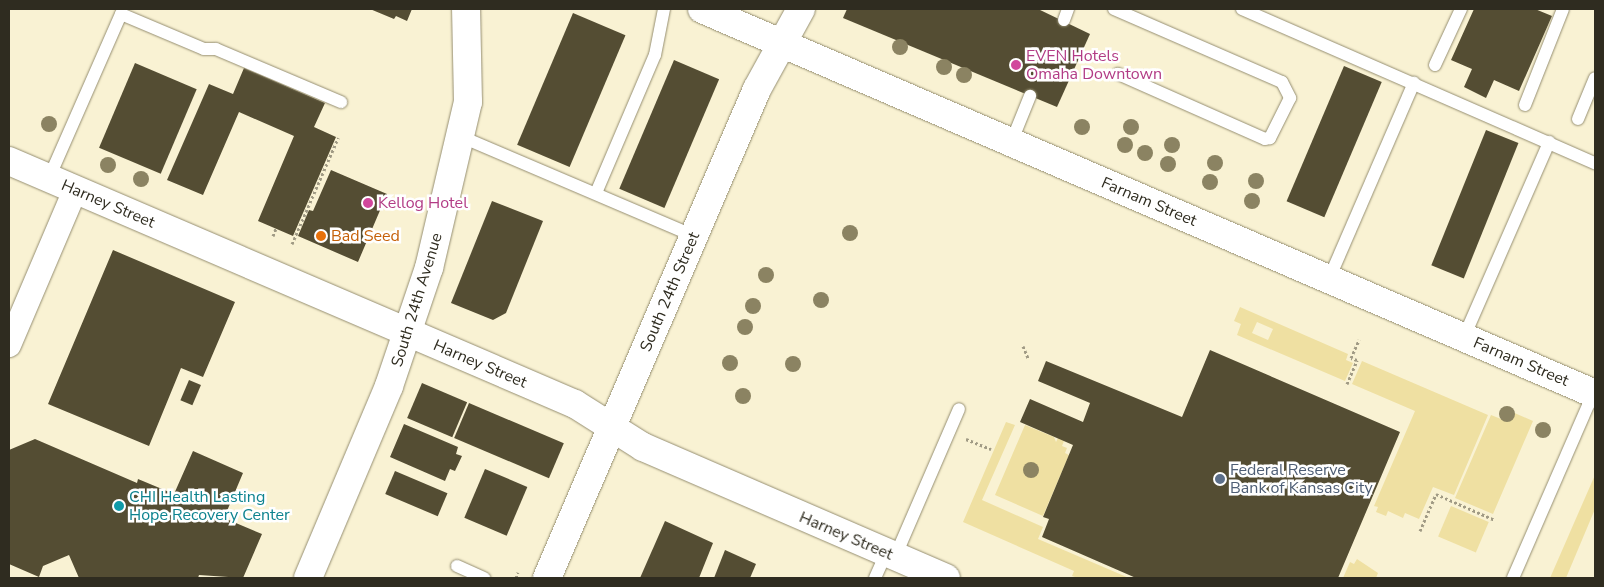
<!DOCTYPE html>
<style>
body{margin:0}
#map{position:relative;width:1604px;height:587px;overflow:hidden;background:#f9f2d3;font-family:"Nunito Sans",sans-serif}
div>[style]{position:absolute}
.green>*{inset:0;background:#efe0a2;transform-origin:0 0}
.building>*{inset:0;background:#544d33;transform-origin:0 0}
.path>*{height:3px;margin-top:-1.5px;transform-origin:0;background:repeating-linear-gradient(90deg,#a09a84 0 2.5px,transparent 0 5px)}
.roads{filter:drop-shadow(0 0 1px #958e71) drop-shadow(0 0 1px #958e71)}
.lane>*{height:12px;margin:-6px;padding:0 6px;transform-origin:6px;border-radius:6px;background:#fff}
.street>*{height:24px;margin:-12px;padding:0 12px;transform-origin:12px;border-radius:12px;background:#fff}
.secondary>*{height:28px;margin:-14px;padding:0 14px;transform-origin:14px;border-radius:14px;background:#fff}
.trees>*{width:16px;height:16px;margin:-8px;border-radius:50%;background:#8b8362}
.dots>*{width:14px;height:14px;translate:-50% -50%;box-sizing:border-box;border:2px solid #fff;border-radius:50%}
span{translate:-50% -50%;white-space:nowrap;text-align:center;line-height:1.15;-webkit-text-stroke:5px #fff;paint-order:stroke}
.hotel-label{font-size:16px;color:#b23c85}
.left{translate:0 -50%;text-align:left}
.street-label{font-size:16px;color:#2f2c20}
.food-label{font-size:16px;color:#c56008}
.service-label{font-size:16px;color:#4e5e75}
.culture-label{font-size:16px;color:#0d838f}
.frame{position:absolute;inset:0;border:10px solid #2f2c20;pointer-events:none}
</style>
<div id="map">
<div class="green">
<div style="clip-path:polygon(evenodd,1240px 307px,1348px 354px,1346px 360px,1353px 363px,1345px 381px,1237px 335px,1241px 324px,1234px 321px,1240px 307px,1257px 322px,1273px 329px,1268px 340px,1252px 333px,1257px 322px)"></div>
<div style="clip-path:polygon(1362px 361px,1488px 415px,1454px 495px,1433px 487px,1419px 519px,1405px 513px,1403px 518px,1388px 511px,1386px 516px,1376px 512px,1378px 507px,1374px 506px,1415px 411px,1352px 384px)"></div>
<div style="clip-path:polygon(1510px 411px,1533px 421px,1493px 514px,1455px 498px,1491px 415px,1506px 421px)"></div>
<div style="clip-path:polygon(1006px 422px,1015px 425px,982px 500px,1043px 527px,1038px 539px,1129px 578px,1078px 578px,1072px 576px,1074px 571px,963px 522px)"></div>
<div style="clip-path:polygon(1025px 425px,1054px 437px,1056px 442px,1058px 438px,1064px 441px,1062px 446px,1067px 448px,1065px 453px,1069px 455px,1043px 516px,995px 495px)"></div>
<div style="clip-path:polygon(1595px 475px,1595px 509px,1566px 578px,1550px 578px)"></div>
<div style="left:1451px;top:506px;width:41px;height:33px;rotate:23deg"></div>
<div style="clip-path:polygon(1357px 559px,1378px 573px,1376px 578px,1343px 578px,1350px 562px,1354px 564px)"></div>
</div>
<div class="building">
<div style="clip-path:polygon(370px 9px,412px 9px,407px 21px,396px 16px,394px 19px)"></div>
<div style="clip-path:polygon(847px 9px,1038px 9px,1090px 34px,1057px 107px,843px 18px)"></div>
<div style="clip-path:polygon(1474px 9px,1535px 9px,1552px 16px,1519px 91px,1494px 80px,1486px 98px,1464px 87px,1472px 69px,1451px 60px)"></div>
<div style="left:573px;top:13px;width:57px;height:143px;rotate:23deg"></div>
<div style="left:674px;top:60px;width:49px;height:140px;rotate:23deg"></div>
<div style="left:135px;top:63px;width:67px;height:92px;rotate:23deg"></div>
<div style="left:1344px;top:66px;width:41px;height:147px;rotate:23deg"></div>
<div style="clip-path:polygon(244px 68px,325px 103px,314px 127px,336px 137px,293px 236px,258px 221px,294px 136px,239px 112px,203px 195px,167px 180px,209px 84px,233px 94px)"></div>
<div style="left:1486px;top:130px;width:35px;height:146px;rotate:22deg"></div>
<div style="clip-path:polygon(331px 170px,387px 194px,358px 262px,298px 236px,309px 210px,313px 211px)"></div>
<div style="clip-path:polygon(492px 201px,543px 221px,506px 313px,493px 320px,451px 303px)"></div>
<div style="clip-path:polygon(113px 250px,235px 302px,203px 377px,181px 368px,149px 446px,48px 404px)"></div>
<div style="clip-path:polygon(1210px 350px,1400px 432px,1338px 578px,1136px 578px,1042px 537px,1049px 519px,1043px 517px,1073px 445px,1020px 422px,1030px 399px,1083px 422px,1090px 403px,1038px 381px,1046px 361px,1182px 417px)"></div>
<div style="left:189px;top:380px;width:13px;height:22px;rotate:23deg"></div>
<div style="left:422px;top:383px;width:49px;height:38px;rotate:23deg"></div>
<div style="left:469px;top:403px;width:103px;height:38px;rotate:23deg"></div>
<div style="clip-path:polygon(404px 424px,458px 447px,456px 454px,462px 456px,455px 471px,450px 469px,445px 481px,390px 457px)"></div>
<div style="clip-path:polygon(35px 439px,137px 483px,138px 479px,174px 494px,193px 451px,243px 473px,224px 518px,262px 534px,243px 578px,199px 575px,198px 578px,79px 578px,69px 555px,43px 566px,39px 577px,9px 564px,9px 450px)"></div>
<div style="left:485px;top:469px;width:46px;height:53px;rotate:23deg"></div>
<div style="left:395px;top:471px;width:57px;height:25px;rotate:23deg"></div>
<div style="clip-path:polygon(665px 521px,713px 543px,699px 578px,640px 578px)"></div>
<div style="clip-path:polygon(725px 550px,756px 564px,750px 578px,714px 578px)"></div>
</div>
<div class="path">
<div style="left:273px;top:236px;width:9px;rotate:-69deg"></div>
<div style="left:292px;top:244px;width:116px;rotate:-66.5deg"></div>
<div style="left:1023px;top:346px;width:13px;rotate:67deg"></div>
<div style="left:1347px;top:384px;width:26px;rotate:-67deg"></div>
<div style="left:1357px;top:360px;width:6px;rotate:-162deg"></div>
<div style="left:1351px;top:358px;width:20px;rotate:-66deg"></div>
<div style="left:966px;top:439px;width:27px;rotate:22deg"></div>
<div style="left:1420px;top:531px;width:40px;rotate:-66.6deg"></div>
<div style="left:1436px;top:494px;width:64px;rotate:23.8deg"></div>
<div style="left:516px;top:578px;width:6px;rotate:-72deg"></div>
<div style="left:1400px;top:578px;width:1px;rotate:-90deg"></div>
</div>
<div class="roads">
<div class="lane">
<div style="left:1114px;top:9px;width:183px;rotate:23.5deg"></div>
<div style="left:1282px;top:82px;width:18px;rotate:63deg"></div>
<div style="left:1290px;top:98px;width:45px;rotate:116.6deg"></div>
<div style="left:1270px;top:138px;width:5px;rotate:169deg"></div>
<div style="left:1265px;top:139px;width:161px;rotate:-156.1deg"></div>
<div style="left:1242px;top:9px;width:385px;rotate:23.6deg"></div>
<div style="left:1064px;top:20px;width:12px;rotate:-70deg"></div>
<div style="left:1435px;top:65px;width:62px;rotate:-65.1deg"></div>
<div style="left:1525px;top:105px;width:103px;rotate:-68.4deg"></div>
<div style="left:1578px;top:119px;width:44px;rotate:-67.5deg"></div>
<div style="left:462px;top:137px;width:252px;rotate:23.1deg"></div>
<div style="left:1011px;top:143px;width:51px;rotate:-68deg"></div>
<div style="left:49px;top:178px;width:179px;rotate:-66.3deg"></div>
<div style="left:121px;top:14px;width:90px;rotate:22.9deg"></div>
<div style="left:204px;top:49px;width:12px"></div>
<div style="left:216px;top:49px;width:136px;rotate:23deg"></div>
<div style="left:596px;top:193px;width:150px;rotate:-66.9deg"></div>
<div style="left:655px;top:55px;width:47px;rotate:-78.9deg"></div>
<div style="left:1329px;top:279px;width:214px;rotate:-66.6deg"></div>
<div style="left:1464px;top:337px;width:213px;rotate:-66.4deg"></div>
<div style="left:895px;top:557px;width:161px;rotate:-66.6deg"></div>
<div style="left:457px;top:566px;width:30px;rotate:24deg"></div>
<div style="left:875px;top:578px;width:27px;rotate:-66deg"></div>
<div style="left:1513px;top:578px;width:201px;rotate:-66.5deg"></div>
</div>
<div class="street">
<div style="left:9px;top:345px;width:168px;rotate:-66.9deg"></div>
</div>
<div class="secondary">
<div style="left:702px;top:9px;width:972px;rotate:23.32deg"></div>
<div style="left:9px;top:161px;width:616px;rotate:23.24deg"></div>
<div style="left:575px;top:404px;width:80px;rotate:32.3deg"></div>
<div style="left:643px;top:447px;width:330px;rotate:23.4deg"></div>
<div style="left:308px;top:578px;width:208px;rotate:-67.1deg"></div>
<div style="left:389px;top:386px;width:125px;rotate:-71.3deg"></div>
<div style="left:429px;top:268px;width:171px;rotate:-76.8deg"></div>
<div style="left:468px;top:102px;width:93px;rotate:-91.2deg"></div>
<div style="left:547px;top:578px;width:532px;rotate:-66.76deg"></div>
<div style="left:757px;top:89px;width:91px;rotate:-61.2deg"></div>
</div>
</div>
<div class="trees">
<div style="left:900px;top:47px"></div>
<div style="left:944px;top:67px"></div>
<div style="left:964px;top:75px"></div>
<div style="left:49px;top:124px"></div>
<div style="left:1082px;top:127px"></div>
<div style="left:1131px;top:127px"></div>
<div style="left:1125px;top:145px"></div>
<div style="left:1172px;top:145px"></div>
<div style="left:1145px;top:153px"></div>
<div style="left:1215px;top:163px"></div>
<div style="left:1168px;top:164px"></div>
<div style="left:108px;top:165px"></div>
<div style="left:141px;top:179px"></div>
<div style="left:1256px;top:181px"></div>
<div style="left:1210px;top:182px"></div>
<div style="left:1252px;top:201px"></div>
<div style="left:850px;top:233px"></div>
<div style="left:766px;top:275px"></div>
<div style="left:821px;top:300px"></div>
<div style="left:753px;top:306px"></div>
<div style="left:745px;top:327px"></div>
<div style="left:730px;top:363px"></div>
<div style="left:793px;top:364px"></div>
<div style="left:743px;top:396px"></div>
<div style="left:1507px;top:414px"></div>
<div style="left:1543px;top:430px"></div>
<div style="left:1031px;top:470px"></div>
</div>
<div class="dots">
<div style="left:1016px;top:65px;background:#d1479c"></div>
<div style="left:368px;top:203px;background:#d1479c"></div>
<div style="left:321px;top:236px;background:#e8710a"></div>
<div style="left:1220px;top:479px;background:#5c6f8a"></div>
<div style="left:119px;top:506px;background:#0f9aa8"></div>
</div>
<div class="hotel-label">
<span class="left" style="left:1026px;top:65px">EVEN Hotels<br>Omaha Downtown</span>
<span class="left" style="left:378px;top:203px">Kellog Hotel</span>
</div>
<div class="street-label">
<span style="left:1149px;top:202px;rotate:23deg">Farnam Street</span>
<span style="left:108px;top:204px;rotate:23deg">Harney Street</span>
<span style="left:670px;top:292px;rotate:-67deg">South 24th Street</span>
<span style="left:417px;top:300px;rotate:-73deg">South 24th Avenue</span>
<span style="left:1521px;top:362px;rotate:23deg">Farnam Street</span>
<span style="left:480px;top:364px;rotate:23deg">Harney Street</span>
<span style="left:846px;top:536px;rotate:23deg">Harney Street</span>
</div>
<div class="food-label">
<span class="left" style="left:331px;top:236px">Bad Seed</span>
</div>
<div class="service-label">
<span class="left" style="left:1230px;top:479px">Federal Reserve<br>Bank of Kansas City</span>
</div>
<div class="culture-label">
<span class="left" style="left:129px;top:506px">CHI Health Lasting<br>Hope Recovery Center</span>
</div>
<div class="frame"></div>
</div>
